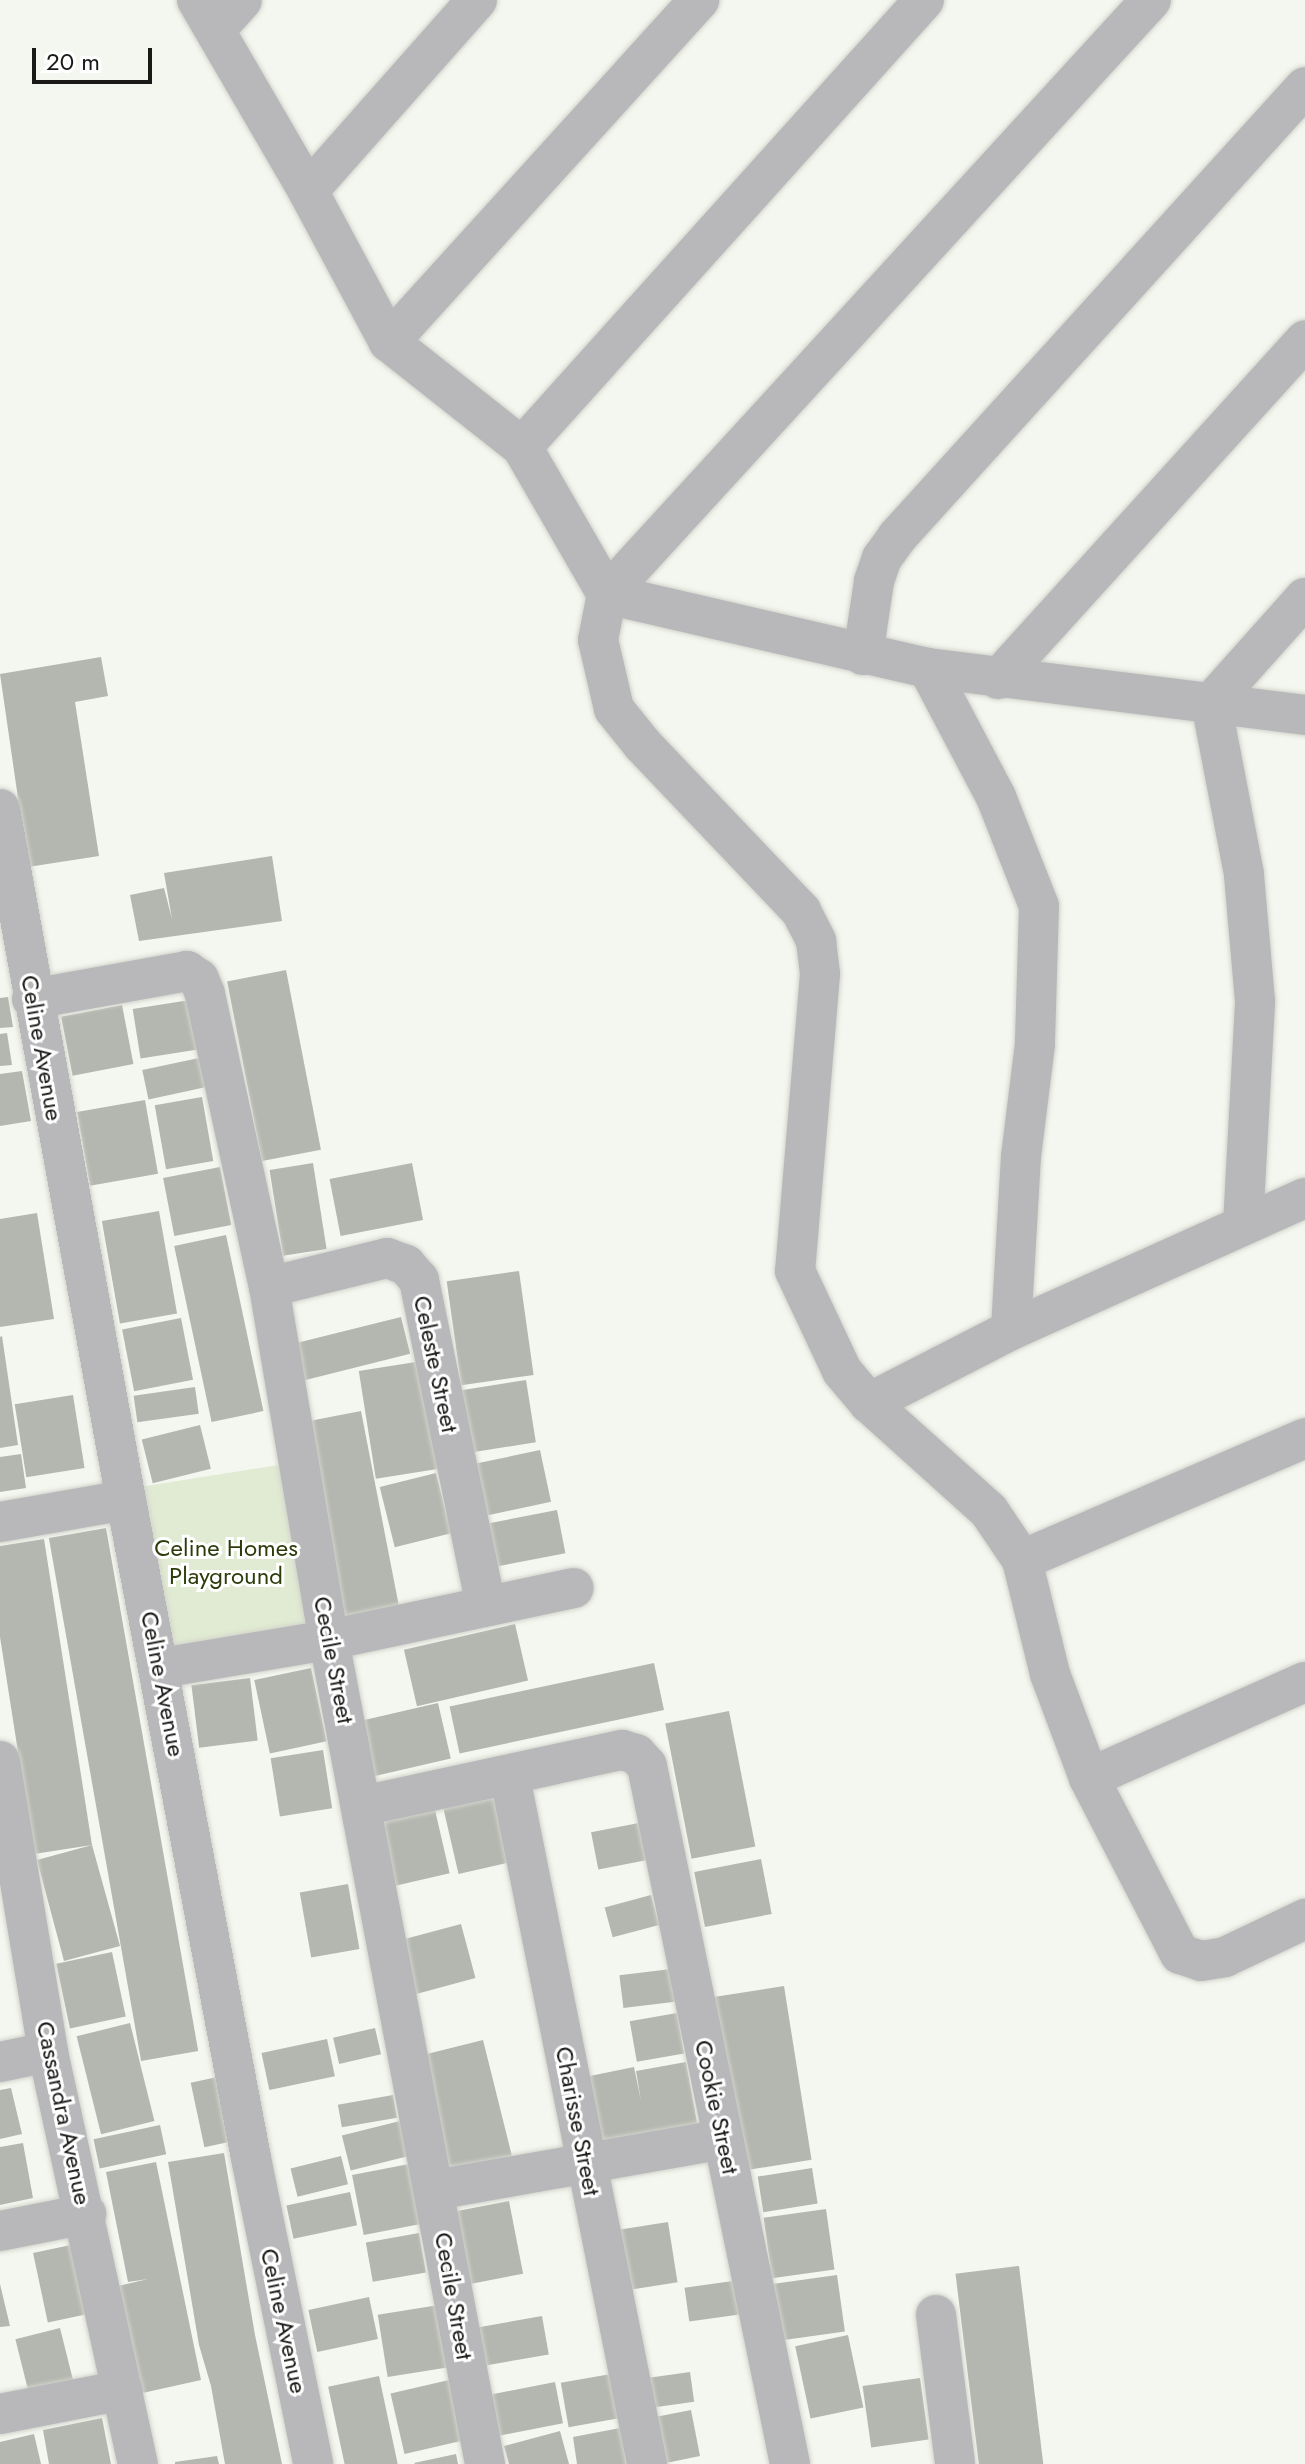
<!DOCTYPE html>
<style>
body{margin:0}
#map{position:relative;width:1305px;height:2464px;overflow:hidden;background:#f4f7ef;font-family:Jost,sans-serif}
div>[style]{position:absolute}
.green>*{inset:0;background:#e1ead2;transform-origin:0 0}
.building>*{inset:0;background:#b4b7af;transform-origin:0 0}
.roads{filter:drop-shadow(0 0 2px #d1d4cc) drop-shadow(0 0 2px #d1d4cc)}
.street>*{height:40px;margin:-20px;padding:0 20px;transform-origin:20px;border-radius:20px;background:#b8b8bb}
span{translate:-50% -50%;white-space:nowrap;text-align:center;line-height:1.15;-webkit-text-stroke:6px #fff;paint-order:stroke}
.street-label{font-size:24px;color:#191a17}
.park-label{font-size:24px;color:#2e3c0c}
.scale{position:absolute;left:32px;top:48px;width:120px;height:36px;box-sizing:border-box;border:4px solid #191a17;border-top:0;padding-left:10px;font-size:24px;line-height:28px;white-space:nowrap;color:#191a17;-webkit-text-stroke:6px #fff;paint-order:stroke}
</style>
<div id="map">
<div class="green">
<div style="left:285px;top:1464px;width:165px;height:152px;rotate:81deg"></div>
</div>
<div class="building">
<div style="clip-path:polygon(101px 657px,108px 696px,75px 702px,99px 856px,28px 867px,0 674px)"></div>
<div style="clip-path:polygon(272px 856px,282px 921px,139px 941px,130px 895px,164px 888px,172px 919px,164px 873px)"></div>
<div style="left:286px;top:970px;width:183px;height:60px;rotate:79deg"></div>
<div style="clip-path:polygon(8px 997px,13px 1027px,0 1028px,0 998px)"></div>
<div style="left:190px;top:1000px;width:50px;height:58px;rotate:81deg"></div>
<div style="left:122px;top:1005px;width:60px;height:62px;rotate:79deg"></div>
<div style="clip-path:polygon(7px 1033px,12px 1065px,0 1066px,0 1034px)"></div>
<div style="left:199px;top:1058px;width:30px;height:58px;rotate:78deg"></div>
<div style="clip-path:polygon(22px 1071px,31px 1121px,0 1126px,0 1074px)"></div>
<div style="left:202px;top:1097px;width:65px;height:48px;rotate:80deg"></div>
<div style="left:145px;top:1100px;width:75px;height:69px;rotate:80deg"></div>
<div style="left:313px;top:1163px;width:87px;height:44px;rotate:81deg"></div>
<div style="left:412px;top:1163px;width:58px;height:84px;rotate:79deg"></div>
<div style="left:220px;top:1167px;width:59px;height:58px;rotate:79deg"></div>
<div style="left:159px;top:1211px;width:104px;height:58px;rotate:80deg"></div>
<div style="clip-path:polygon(37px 1213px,54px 1319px,0 1327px,0 1219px)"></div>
<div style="left:226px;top:1235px;width:180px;height:53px;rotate:78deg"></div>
<div style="left:519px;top:1271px;width:105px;height:73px;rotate:82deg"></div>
<div style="left:401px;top:1317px;width:38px;height:116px;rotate:76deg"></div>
<div style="left:181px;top:1318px;width:63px;height:60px;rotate:79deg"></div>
<div style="clip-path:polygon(2px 1336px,18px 1445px,0 1448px,0 1337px)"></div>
<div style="left:422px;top:1361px;width:109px;height:64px;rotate:81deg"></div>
<div style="left:526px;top:1380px;width:63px;height:67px;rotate:81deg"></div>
<div style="left:195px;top:1387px;width:27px;height:62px;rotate:82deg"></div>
<div style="left:73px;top:1395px;width:74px;height:59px;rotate:81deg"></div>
<div style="left:361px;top:1411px;width:203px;height:63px;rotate:79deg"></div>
<div style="left:200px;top:1425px;width:45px;height:60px;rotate:76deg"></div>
<div style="left:540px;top:1450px;width:53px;height:69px;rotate:78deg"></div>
<div style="clip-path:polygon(21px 1454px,26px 1488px,0 1492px,0 1457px)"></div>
<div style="left:436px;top:1473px;width:62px;height:58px;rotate:76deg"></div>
<div style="left:557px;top:1510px;width:44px;height:69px;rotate:79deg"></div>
<div style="left:106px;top:1528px;width:531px;height:58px;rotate:80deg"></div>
<div style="clip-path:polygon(44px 1539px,92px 1845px,120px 1946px,64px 1961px,37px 1860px,92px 1845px,34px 1854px,0 1637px,0 1546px)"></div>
<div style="left:515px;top:1624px;width:58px;height:114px;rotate:77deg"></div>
<div style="left:654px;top:1663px;width:48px;height:209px;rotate:78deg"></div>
<div style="left:311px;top:1668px;width:75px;height:58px;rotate:78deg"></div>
<div style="left:250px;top:1678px;width:63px;height:59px;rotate:83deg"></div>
<div style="left:438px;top:1703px;width:57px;height:80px;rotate:77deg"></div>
<div style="left:729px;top:1711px;width:138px;height:65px;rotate:79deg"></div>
<div style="left:323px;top:1750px;width:59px;height:53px;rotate:81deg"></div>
<div style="left:499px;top:1796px;width:67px;height:57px;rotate:77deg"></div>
<div style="left:435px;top:1810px;width:65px;height:59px;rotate:77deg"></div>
<div style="left:649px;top:1821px;width:38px;height:59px;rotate:79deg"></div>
<div style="left:761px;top:1859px;width:56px;height:68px;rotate:79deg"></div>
<div style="left:348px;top:1884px;width:66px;height:49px;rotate:80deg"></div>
<div style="left:651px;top:1895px;width:31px;height:48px;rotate:75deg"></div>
<div style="left:461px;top:1924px;width:56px;height:66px;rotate:75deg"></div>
<div style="left:112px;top:1952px;width:66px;height:57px;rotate:78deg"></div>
<div style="left:671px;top:1969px;width:33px;height:52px;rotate:83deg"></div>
<div style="left:784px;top:1986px;width:176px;height:71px;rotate:81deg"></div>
<div style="left:677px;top:2013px;width:41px;height:48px;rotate:80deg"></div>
<div style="left:130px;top:2023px;width:101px;height:55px;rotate:76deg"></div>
<div style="left:375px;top:2028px;width:27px;height:43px;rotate:77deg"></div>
<div style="left:327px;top:2039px;width:38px;height:67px;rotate:78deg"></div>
<div style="left:483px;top:2040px;width:119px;height:66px;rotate:76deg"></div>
<div style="clip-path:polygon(686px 2062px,698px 2128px,590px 2149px,575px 2079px,634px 2067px,641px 2101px,636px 2071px)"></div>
<div style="left:222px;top:2076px;width:66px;height:32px;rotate:78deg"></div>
<div style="clip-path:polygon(11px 2088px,22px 2134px,0 2139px,0 2090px)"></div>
<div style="left:393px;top:2095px;width:23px;height:56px;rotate:80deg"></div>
<div style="left:404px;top:2120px;width:36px;height:64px;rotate:76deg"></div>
<div style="left:160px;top:2125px;width:30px;height:68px;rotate:78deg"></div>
<div style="clip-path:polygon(23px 2143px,33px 2198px,0 2205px,0 2147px)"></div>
<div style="clip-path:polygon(224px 2153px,255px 2335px,282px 2464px,225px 2464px,211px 2386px,199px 2345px,168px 2162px)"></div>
<div style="left:341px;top:2156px;width:29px;height:52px;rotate:76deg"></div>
<div style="clip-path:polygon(156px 2162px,201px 2380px,138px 2394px,114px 2287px,148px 2279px,128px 2282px,106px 2172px)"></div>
<div style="left:409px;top:2164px;width:61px;height:58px;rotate:79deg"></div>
<div style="left:812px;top:2168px;width:36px;height:55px;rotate:81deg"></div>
<div style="left:350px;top:2192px;width:34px;height:65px;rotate:78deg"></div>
<div style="left:509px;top:2201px;width:74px;height:58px;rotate:79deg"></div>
<div style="left:826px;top:2209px;width:61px;height:63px;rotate:82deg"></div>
<div style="left:668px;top:2222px;width:61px;height:61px;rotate:81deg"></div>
<div style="left:419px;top:2233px;width:40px;height:54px;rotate:80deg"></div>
<div style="left:80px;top:2243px;width:71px;height:48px;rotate:78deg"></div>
<div style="left:1019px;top:2266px;width:200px;height:64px;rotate:83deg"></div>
<div style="left:837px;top:2275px;width:57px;height:67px;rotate:82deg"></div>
<div style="left:740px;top:2280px;width:34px;height:56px;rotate:82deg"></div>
<div style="clip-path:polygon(0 2284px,10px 2326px,0 2327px)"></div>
<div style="left:369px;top:2297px;width:43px;height:62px;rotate:78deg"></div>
<div style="left:439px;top:2305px;width:63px;height:62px;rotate:81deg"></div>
<div style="left:542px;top:2316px;width:39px;height:67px;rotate:80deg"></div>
<div style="left:60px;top:2328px;width:56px;height:46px;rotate:76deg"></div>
<div style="left:848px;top:2335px;width:74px;height:54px;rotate:78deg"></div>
<div style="left:690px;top:2372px;width:30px;height:54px;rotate:82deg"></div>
<div style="left:611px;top:2374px;width:45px;height:51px;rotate:80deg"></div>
<div style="left:379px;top:2376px;width:90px;height:52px;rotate:78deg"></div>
<div style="left:920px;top:2378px;width:62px;height:58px;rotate:82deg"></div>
<div style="left:449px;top:2380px;width:62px;height:60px;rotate:77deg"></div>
<div style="left:555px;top:2382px;width:42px;height:65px;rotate:79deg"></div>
<div style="clip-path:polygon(691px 2410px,700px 2456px,661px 2464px,640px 2420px)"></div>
<div style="clip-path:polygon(102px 2418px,111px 2464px,49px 2464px,43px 2430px)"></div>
<div style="clip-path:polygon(620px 2428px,626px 2464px,577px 2464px,573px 2437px)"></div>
<div style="clip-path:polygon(560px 2431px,569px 2464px,509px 2464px,504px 2446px)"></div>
<div style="clip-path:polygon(34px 2434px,41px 2464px,0 2464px,0 2442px)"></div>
<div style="clip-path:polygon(456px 2454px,458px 2464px,415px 2464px,414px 2463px)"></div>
<div style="clip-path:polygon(217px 2456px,219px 2464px,175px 2464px,175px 2462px)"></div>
</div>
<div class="roads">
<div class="street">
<div style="left:197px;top:0;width:221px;rotate:59.8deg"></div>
<div style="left:308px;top:191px;width:171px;rotate:61.8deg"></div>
<div style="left:389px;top:342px;width:169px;rotate:38.3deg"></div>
<div style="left:522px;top:447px;width:170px;rotate:60deg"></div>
<div style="left:607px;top:594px;width:329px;rotate:13deg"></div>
<div style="left:928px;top:668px;width:380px;rotate:7.1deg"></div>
<div style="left:1151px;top:0;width:805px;rotate:132.48deg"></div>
<div style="left:607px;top:594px;width:47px;rotate:101.1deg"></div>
<div style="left:598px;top:640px;width:71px;rotate:76.9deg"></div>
<div style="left:614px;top:709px;width:45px;rotate:51.3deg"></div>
<div style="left:642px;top:744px;width:231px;rotate:46.4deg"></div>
<div style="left:801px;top:911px;width:34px;rotate:63deg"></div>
<div style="left:816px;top:941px;width:33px;rotate:83deg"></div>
<div style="left:820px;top:974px;width:298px;rotate:94.8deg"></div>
<div style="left:795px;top:1271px;width:110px;rotate:64.8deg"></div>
<div style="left:842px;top:1371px;width:42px;rotate:49.8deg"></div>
<div style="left:869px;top:1403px;width:161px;rotate:42deg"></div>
<div style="left:989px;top:1511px;width:59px;rotate:56deg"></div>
<div style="left:1022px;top:1560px;width:117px;rotate:76.2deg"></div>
<div style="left:1050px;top:1674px;width:111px;rotate:69.4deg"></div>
<div style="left:1089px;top:1778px;width:198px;rotate:62.7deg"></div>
<div style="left:1180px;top:1954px;width:22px;rotate:18deg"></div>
<div style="left:1201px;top:1961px;width:24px;rotate:-9deg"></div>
<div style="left:1225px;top:1957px;width:89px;rotate:-25.4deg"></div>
<div style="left:215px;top:30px;width:40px;rotate:-48deg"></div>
<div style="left:308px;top:191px;width:255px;rotate:-48.5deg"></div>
<div style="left:389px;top:342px;width:462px;rotate:-47.8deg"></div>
<div style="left:522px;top:447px;width:601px;rotate:-48.03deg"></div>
<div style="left:863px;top:655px;width:75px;rotate:-81.5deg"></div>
<div style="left:874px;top:581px;width:24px;rotate:-71deg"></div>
<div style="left:882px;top:558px;width:26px;rotate:-54deg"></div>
<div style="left:897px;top:537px;width:607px;rotate:-47.8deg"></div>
<div style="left:928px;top:668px;width:146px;rotate:62.2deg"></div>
<div style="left:996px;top:797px;width:117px;rotate:68.5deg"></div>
<div style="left:1039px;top:906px;width:138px;rotate:91.7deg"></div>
<div style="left:1035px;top:1044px;width:113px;rotate:97.1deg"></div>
<div style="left:1021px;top:1156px;width:174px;rotate:93.3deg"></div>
<div style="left:998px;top:679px;width:457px;rotate:-47.8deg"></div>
<div style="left:0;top:809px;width:702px;rotate:79.67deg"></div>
<div style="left:126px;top:1500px;width:670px;rotate:79.24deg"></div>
<div style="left:251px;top:2158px;width:312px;rotate:78.5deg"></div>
<div style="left:32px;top:999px;width:158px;rotate:-10.2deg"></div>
<div style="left:187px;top:971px;width:14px;rotate:34deg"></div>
<div style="left:199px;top:979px;width:16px;rotate:68deg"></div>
<div style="left:205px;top:994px;width:300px;rotate:77.7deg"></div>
<div style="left:269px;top:1287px;width:358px;rotate:80.4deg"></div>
<div style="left:329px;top:1640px;width:839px;rotate:79.28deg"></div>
<div style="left:1243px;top:1225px;width:224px;rotate:-86.9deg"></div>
<div style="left:1255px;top:1001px;width:127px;rotate:-95deg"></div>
<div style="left:1244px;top:874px;width:174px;rotate:-100.9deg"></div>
<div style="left:1211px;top:703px;width:141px;rotate:-48.2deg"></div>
<div style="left:269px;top:1287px;width:122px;rotate:-13.8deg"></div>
<div style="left:387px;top:1258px;width:20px;rotate:20deg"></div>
<div style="left:406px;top:1265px;width:20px;rotate:49deg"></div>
<div style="left:419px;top:1280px;width:333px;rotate:78.4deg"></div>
<div style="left:869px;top:1403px;width:160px;rotate:-27.2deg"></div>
<div style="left:1011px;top:1330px;width:322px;rotate:-24.2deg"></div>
<div style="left:0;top:1522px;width:128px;rotate:-9.9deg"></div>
<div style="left:1022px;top:1560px;width:308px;rotate:-23.3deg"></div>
<div style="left:161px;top:1668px;width:170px;rotate:-9.5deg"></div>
<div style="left:329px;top:1640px;width:250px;rotate:-12deg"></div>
<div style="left:0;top:1761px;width:295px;rotate:80.6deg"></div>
<div style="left:48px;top:2052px;width:422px;rotate:77.7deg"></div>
<div style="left:510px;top:1777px;width:701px;rotate:78.72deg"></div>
<div style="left:1089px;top:1778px;width:236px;rotate:-24deg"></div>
<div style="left:362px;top:1806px;width:266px;rotate:-12.2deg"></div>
<div style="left:622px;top:1750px;width:15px;rotate:16deg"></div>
<div style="left:636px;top:1754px;width:16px;rotate:47deg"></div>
<div style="left:647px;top:1766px;width:712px;rotate:78.42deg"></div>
<div style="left:0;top:2062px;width:49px;rotate:-11.8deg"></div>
<div style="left:435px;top:2190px;width:292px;rotate:-10deg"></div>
<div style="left:0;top:2231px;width:88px;rotate:-11.2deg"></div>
<div style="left:936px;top:2315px;width:150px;rotate:82.7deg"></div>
<div style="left:0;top:2414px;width:125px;rotate:-11deg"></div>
</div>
</div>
<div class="street-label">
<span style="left:42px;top:1048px;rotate:80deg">Celine Avenue</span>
<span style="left:436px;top:1364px;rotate:78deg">Celeste Street</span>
<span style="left:334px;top:1660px;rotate:79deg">Cecile Street</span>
<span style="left:163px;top:1684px;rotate:79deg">Celine Avenue</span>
<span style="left:717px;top:2107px;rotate:78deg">Cookie Street</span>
<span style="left:64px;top:2113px;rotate:78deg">Cassandra Avenue</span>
<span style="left:578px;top:2121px;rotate:79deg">Charisse Street</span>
<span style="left:454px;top:2296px;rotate:80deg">Cecile Street</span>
<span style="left:284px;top:2321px;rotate:78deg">Celine Avenue</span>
</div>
<div class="park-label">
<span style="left:226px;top:1562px">Celine Homes<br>Playground</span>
</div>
<div class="scale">20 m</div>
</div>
